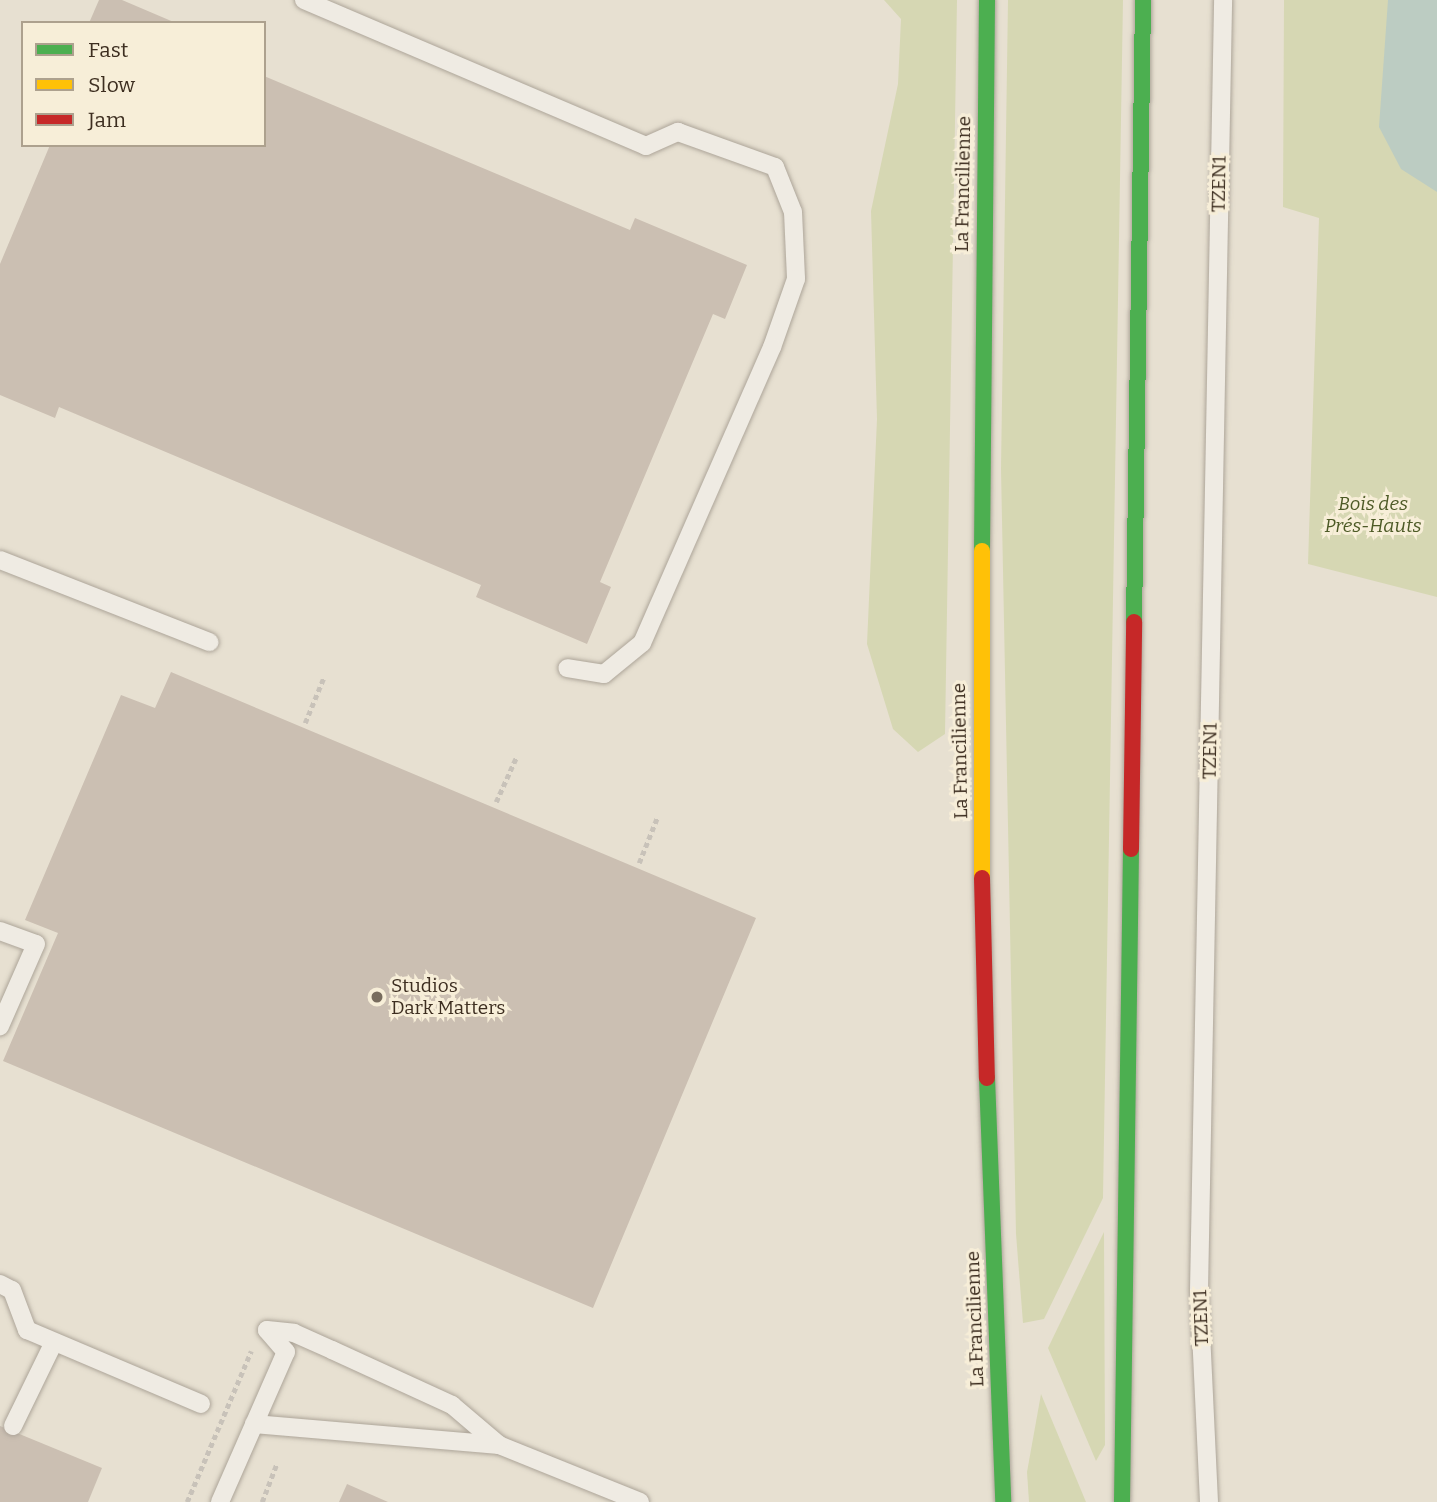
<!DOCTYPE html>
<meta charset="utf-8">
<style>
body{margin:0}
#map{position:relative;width:1437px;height:1502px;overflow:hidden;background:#e7e0d1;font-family:Bitter,serif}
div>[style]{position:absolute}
.green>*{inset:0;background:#d6d7b3}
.water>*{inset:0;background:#bcccc2}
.building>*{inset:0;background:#cbbfb2}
.path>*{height:4.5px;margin-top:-2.25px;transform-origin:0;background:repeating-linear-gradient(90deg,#c8c2b9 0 5px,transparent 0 8.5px)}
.roads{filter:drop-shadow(0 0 2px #ada599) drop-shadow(0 0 2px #ada599)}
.lane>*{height:18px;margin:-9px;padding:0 9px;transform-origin:9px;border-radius:9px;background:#efebe3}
.fast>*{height:16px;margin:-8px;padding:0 8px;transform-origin:8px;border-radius:8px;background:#4caf50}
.slow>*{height:16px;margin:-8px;padding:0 8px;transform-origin:8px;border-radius:8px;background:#ffc107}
.jam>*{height:16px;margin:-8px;padding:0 8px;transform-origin:8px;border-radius:8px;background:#c62828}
.dots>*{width:19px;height:19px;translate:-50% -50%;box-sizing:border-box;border:4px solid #f7eed8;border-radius:50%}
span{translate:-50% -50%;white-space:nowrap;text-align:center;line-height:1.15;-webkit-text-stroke:6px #f7eed8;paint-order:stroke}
.street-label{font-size:19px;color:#3d2e20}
.park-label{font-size:19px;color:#4d5a26;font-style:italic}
.poi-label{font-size:19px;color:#3d2e20}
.left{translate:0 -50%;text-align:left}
.legend{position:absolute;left:21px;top:21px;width:245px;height:126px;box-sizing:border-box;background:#f7eed8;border:2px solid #ada18e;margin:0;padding:9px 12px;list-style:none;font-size:21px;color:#3d2e20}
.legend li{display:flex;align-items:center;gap:14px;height:35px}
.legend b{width:35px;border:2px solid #ada18e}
</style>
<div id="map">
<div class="green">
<div style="clip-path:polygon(884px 0,957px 0,945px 734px,918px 752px,893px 729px,867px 644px,877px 419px,871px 211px,898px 84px,901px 19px)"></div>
<div style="clip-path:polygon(1008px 0,1123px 0,1103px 1198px,1044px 1319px,1023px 1323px,1016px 1234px,1001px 469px)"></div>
<div style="clip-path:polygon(1284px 0,1437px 0,1437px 597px,1308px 564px,1319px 218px,1283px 207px)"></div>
<div style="clip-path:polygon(1104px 1232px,1105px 1445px,1096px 1461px,1048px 1348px)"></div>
<div style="clip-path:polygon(1041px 1394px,1086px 1502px,1029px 1502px,1027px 1472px)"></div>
</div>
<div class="water">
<div style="clip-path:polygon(1388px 0,1437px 0,1437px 192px,1401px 169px,1379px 127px)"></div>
</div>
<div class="building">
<div style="clip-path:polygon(99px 0,122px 0,176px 23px,89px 23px)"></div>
<div style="clip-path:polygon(264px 76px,630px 230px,635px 218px,747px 265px,725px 319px,713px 314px,600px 582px,611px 587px,587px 644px,476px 597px,481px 585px,59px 407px,55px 418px,0 395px,0 264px,50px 145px,264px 145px)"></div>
<div style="clip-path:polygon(171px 672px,756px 918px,593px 1308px,3px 1061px,58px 933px,25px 920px,121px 695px,155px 708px)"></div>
<div style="clip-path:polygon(0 1426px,102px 1468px,88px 1502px,0 1502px)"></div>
<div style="clip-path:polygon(347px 1484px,388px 1502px,339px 1502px)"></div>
</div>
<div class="path">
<div style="left:305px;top:723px;width:50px;rotate:-67.6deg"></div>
<div style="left:496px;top:802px;width:48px;rotate:-65.6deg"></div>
<div style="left:639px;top:863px;width:48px;rotate:-68.2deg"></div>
<div style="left:187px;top:1502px;width:164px;rotate:-67deg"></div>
<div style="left:262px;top:1502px;width:42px;rotate:-69deg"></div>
</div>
<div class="roads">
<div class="lane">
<div style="left:304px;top:0;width:372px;rotate:23.1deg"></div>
<div style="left:646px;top:146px;width:35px;rotate:-24deg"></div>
<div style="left:678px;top:132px;width:103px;rotate:19.8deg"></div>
<div style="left:775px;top:167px;width:48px;rotate:68.2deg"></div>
<div style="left:793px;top:212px;width:67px;rotate:87.4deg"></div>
<div style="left:796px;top:279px;width:72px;rotate:109.4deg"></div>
<div style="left:772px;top:347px;width:323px;rotate:113.7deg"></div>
<div style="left:642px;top:643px;width:49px;rotate:140.8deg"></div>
<div style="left:604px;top:674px;width:37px;rotate:-171deg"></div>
<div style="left:0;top:560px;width:225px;rotate:21.4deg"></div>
<div style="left:0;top:931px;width:38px;rotate:20deg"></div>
<div style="left:36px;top:944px;width:90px;rotate:113.7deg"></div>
<div style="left:0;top:1284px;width:13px;rotate:27deg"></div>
<div style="left:12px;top:1290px;width:43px;rotate:69.4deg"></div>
<div style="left:27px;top:1330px;width:189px;rotate:23deg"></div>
<div style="left:267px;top:1330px;width:27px;rotate:6deg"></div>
<div style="left:294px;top:1333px;width:42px;rotate:24.1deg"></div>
<div style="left:332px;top:1350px;width:132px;rotate:24.6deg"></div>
<div style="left:452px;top:1405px;width:62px;rotate:40.4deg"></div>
<div style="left:499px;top:1445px;width:152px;rotate:22deg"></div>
<div style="left:254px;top:1424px;width:246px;rotate:4.9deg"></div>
<div style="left:13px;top:1426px;width:93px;rotate:-64deg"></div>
<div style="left:220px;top:1502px;width:164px;rotate:-66.3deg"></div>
<div style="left:286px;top:1352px;width:29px;rotate:-131deg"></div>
<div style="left:1209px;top:1502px;width:211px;rotate:-92.7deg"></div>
<div style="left:1199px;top:1291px;width:1291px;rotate:-88.93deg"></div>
</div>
<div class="fast">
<div style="left:982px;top:551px;width:551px;rotate:-89.48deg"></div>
<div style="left:1134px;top:622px;width:622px;rotate:-89.17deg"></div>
<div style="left:987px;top:1078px;width:424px;rotate:87.8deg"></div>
<div style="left:1122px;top:1502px;width:653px;rotate:-89.21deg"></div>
</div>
<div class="slow">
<div style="left:982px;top:551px;width:327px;rotate:90deg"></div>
</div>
<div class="jam">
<div style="left:1131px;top:849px;width:227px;rotate:-89.2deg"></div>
<div style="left:982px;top:878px;width:200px;rotate:88.6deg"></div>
</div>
</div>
<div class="dots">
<div style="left:377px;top:997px;background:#786c5e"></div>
</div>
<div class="street-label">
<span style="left:963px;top:184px;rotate:-89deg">La Francilienne</span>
<span style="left:1219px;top:184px;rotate:-89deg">TZEN1</span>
<span style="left:960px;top:751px;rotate:-91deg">La Francilienne</span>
<span style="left:1210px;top:751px;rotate:-89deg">TZEN1</span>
<span style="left:1201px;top:1318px;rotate:-92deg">TZEN1</span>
<span style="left:975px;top:1319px;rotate:-92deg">La Francilienne</span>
</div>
<div class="park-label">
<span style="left:1373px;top:515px">Bois des<br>Prés-Hauts</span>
</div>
<div class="poi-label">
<span class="left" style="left:391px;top:997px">Studios<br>Dark Matters</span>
</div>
<ul class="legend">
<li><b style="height:9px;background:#4caf50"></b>Fast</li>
<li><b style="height:9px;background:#ffc107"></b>Slow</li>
<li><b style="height:9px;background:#c62828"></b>Jam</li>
</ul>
</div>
